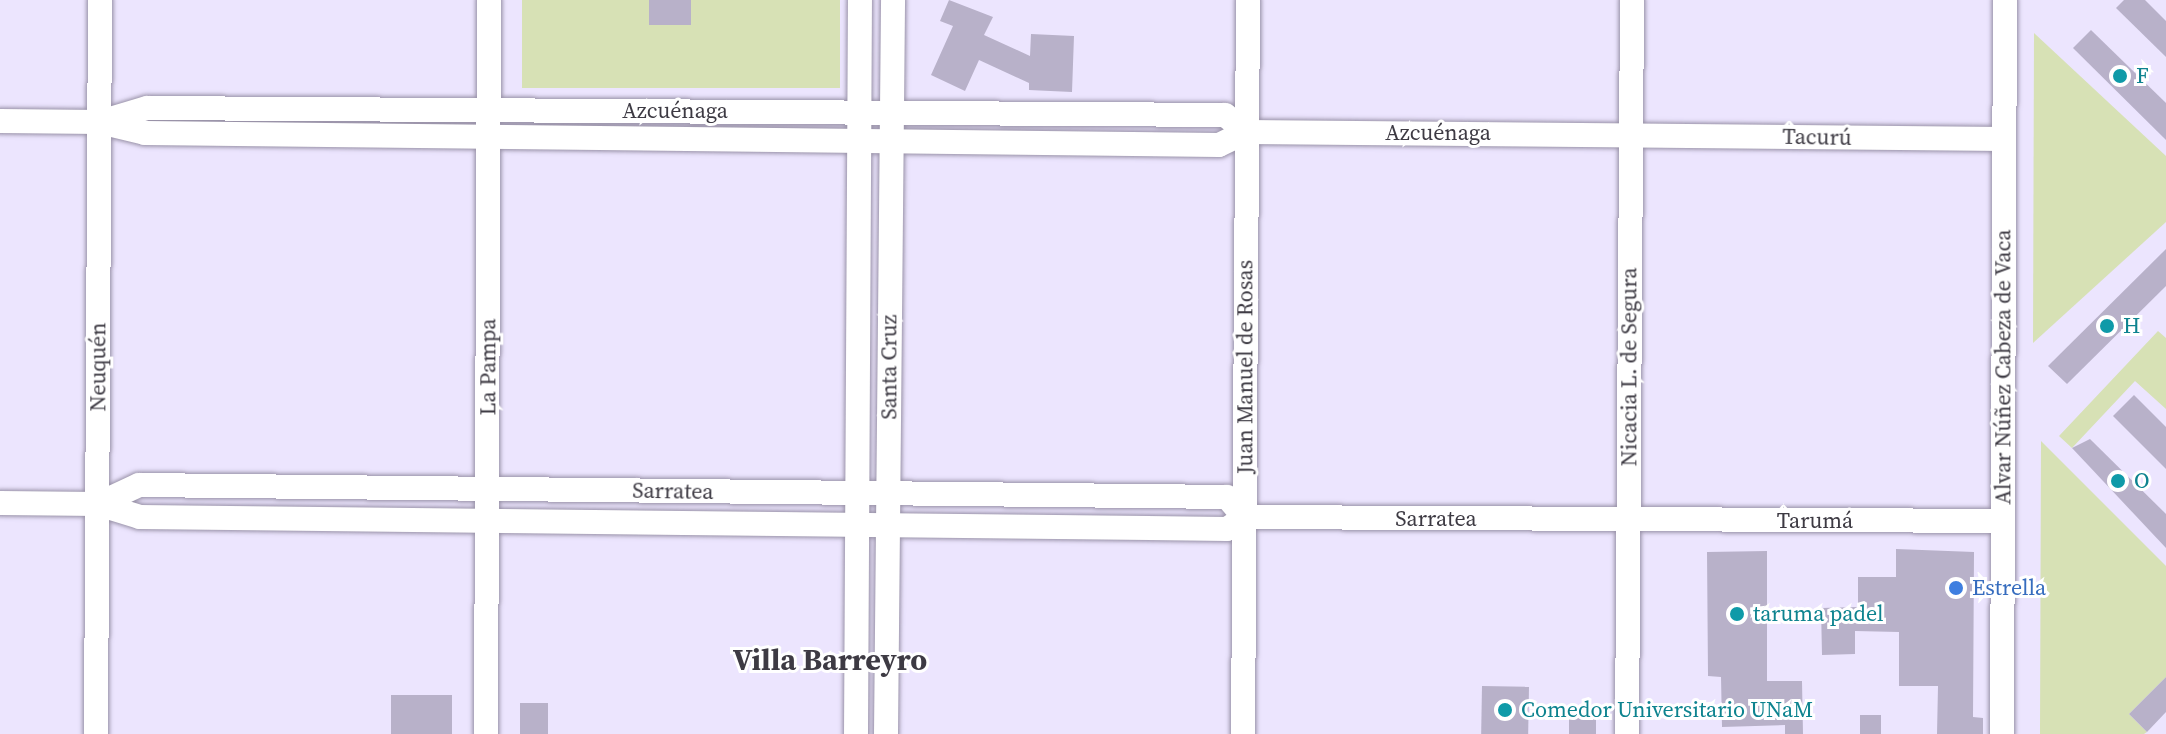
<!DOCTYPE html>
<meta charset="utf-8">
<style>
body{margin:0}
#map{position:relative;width:2166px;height:734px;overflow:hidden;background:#ece5fe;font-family:"Source Serif 4",serif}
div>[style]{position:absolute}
.green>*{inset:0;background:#d7e1b5;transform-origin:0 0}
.building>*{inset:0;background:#b8b1c9;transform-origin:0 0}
.roads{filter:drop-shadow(0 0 2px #9992a8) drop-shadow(0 0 2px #9992a8)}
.street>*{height:24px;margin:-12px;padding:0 12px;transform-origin:12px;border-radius:12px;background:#fff}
.dots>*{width:22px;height:22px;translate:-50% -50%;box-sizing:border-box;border:4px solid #fff;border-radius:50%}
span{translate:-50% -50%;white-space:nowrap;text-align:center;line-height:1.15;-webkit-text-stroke:6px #fff;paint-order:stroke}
.culture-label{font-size:22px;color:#0d838f}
.left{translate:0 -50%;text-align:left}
.street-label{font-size:22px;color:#3d3a43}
.shop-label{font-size:22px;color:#366cbe}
.district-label{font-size:30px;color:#3d3a43;font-weight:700}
</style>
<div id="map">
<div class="green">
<div style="left:522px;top:0;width:318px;height:88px"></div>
<div style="clip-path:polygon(2034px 33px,2166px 156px,2166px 222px,2033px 343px)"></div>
<div style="clip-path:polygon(2158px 331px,2166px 338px,2166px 409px,2135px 381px,2072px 448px,2059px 436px)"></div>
<div style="clip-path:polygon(2041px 441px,2166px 566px,2166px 677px,2129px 714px,2147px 732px,2144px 734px,2040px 734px)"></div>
</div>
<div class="building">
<div style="left:649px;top:0;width:42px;height:25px"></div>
<div style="clip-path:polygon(949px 0,993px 17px,984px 35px,1030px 56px,1031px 34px,1074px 36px,1072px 92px,1029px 90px,1029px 83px,979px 60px,965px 91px,931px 75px,953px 26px,940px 21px)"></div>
<div style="clip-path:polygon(2124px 0,2145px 0,2166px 21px,2166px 57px,2116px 8px)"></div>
<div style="clip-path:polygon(2091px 30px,2166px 103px,2166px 140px,2073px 48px)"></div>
<div style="clip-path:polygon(2166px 249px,2166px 286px,2067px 384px,2048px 366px)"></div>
<div style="clip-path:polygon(2134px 395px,2166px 427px,2166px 469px,2113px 416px)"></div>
<div style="clip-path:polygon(2090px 439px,2166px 514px,2166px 548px,2072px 448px)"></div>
<div style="clip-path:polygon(1896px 549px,1974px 552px,1973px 717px,1983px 718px,1983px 734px,1937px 734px,1938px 686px,1899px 686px,1899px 632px,1855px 631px,1855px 654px,1822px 655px,1821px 608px,1858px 607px,1858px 577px,1896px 577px)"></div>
<div style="clip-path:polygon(1767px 551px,1767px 681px,1802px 681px,1803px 734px,1785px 734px,1785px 725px,1722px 727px,1721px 677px,1708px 676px,1707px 552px)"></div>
<div style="clip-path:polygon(2166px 677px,2166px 712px,2147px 732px,2129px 714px)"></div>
<div style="left:1482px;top:686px;width:47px;height:48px;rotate:1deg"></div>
<div style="left:452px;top:695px;width:39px;height:61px;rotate:90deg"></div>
<div style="left:548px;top:703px;width:31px;height:28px;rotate:90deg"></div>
<div style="left:1569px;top:714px;width:27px;height:20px"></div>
<div style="left:1860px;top:715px;width:21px;height:19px"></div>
</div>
<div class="roads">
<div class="street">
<div style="left:0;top:121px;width:100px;rotate:0.6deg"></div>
<div style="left:100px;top:122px;width:46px;rotate:13.7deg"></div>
<div style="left:145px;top:133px;width:1074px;rotate:0.64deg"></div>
<div style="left:1219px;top:145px;width:30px;rotate:-26deg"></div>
<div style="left:1246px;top:132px;width:758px;rotate:0.53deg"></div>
<div style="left:100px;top:122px;width:49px;rotate:-16.6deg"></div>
<div style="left:147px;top:108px;width:1078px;rotate:0.37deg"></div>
<div style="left:1225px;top:115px;width:27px;rotate:39deg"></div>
<div style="left:0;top:503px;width:98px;rotate:0.6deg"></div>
<div style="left:98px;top:504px;width:44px;rotate:17.2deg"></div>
<div style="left:140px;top:517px;width:1087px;rotate:0.63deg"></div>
<div style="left:1227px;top:529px;width:21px;rotate:-35deg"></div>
<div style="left:1244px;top:517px;width:758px;rotate:0.3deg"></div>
<div style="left:98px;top:504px;width:45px;rotate:-24.9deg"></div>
<div style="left:139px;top:485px;width:1088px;rotate:0.63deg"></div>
<div style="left:1227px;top:497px;width:26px;rotate:50deg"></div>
<div style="left:96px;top:734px;width:734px;rotate:-89.69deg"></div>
<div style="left:486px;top:734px;width:734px;rotate:-89.77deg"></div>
<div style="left:856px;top:734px;width:734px;rotate:-89.69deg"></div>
<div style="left:886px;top:734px;width:734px;rotate:-89.45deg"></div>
<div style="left:1243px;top:734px;width:734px;rotate:-89.61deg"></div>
<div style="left:1627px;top:734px;width:734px;rotate:-89.61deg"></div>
<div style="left:2002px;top:734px;width:734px;rotate:-89.77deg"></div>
</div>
</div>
<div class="dots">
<div style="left:2120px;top:76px;background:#0f9aa8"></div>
<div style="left:2107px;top:326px;background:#0f9aa8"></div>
<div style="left:2118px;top:481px;background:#0f9aa8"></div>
<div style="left:1956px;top:588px;background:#3f7fe0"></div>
<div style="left:1737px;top:614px;background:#0f9aa8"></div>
<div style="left:1505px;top:710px;background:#0f9aa8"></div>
</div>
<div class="culture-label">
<span class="left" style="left:2136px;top:76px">F</span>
<span class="left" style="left:2123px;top:326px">H</span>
<span class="left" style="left:2134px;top:481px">O</span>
<span class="left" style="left:1753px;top:614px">taruma padel</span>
<span class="left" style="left:1521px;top:710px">Comedor Universitario UNaM</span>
</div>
<div class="street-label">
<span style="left:675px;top:111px">Azcuénaga</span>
<span style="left:1438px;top:133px">Azcuénaga</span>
<span style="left:1817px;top:137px;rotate:1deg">Tacurú</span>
<span style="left:98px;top:367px;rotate:-90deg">Neuquén</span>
<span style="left:488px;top:367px;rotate:-90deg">La Pampa</span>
<span style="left:889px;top:367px;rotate:-90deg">Santa Cruz</span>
<span style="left:1245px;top:367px;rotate:-90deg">Juan Manuel de Rosas</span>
<span style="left:1629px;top:367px;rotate:-90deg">Nicacia L. de Segura</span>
<span style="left:2003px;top:367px;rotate:-90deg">Alvar Núñez Cabeza de Vaca</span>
<span style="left:673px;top:491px;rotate:1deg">Sarratea</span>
<span style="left:1436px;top:519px">Sarratea</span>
<span style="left:1815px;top:521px">Tarumá</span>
</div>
<div class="shop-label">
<span class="left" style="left:1972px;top:588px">Estrella</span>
</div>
<div class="district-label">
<span style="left:830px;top:660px">Villa Barreyro</span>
</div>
</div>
